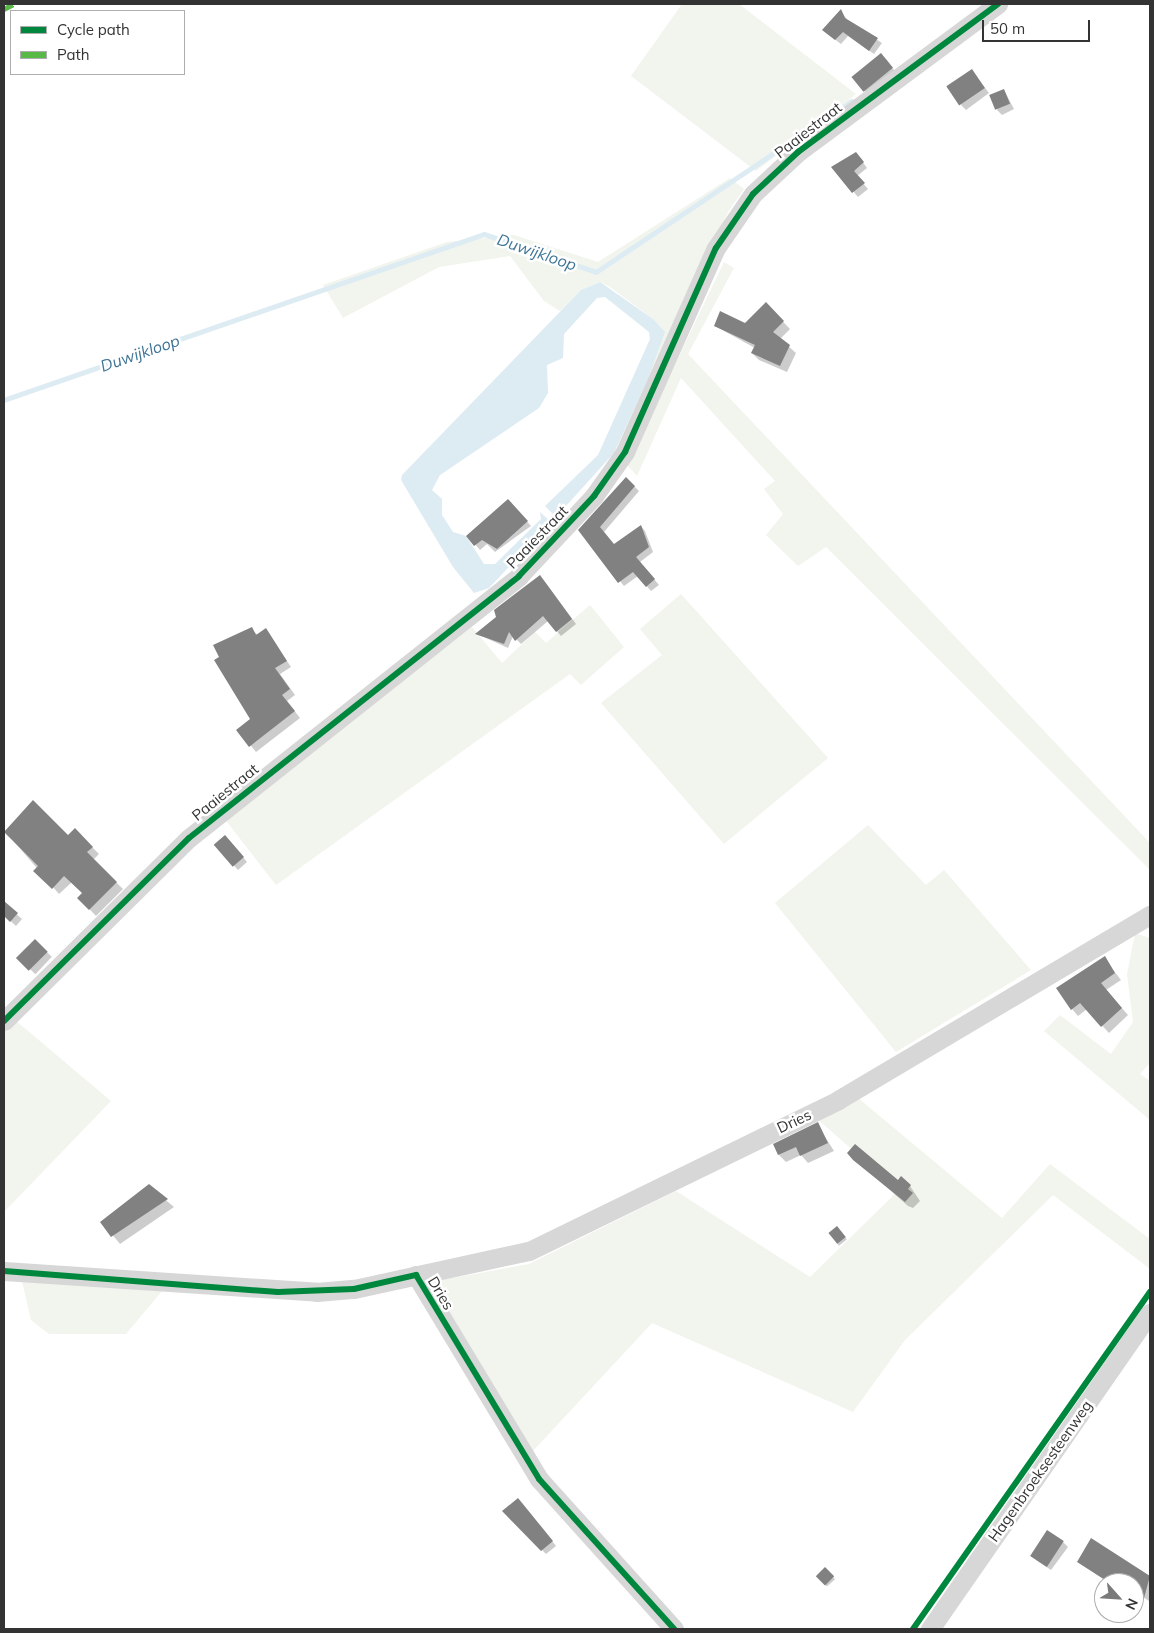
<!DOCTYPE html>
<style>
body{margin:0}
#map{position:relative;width:1154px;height:1633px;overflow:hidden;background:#fff;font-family:Mulish,sans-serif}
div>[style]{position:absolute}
.green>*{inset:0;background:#f1f5ed}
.water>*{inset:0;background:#ddebf3}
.shadow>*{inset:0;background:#0003;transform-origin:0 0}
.stream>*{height:4.5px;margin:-2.25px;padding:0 2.25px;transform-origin:2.25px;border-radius:2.25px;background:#ddebf3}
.building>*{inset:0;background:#818181;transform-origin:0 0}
.minor>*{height:19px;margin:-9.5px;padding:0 9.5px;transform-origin:9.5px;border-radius:9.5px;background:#d7d7d7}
.quiet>*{height:5px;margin-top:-2.5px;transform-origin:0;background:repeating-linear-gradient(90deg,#58b947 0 10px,transparent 0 15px)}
.cycleway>*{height:6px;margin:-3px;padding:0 3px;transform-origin:3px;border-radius:3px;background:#00873e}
span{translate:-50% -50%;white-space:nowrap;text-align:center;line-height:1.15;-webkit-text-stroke:5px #fff;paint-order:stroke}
.street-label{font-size:15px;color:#333}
.water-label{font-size:16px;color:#3f7597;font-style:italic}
.frame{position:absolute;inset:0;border:5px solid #333;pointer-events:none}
.legend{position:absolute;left:10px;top:10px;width:175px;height:65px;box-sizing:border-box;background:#fff;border:1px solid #adadad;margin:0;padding:6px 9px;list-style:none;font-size:15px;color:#333}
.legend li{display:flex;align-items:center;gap:10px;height:25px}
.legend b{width:25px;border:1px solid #adadad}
.north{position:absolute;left:1094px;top:1573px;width:50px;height:50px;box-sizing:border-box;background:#fff;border:1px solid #adadad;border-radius:50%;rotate:116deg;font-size:14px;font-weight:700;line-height:20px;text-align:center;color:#333}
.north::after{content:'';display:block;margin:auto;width:18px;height:22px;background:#7a7a7a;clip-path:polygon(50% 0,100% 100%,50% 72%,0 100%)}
.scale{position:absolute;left:982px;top:20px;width:108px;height:22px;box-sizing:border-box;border:2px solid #333;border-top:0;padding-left:6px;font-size:15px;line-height:18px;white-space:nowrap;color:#333;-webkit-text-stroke:4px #fff;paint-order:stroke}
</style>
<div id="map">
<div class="green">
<div style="clip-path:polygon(682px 4px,739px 4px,856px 94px,756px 171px,631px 76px)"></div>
<div style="clip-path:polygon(730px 178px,744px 189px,728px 212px,633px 425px,614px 453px,648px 379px,653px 319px,610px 287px,600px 282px,581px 290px,560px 311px,544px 301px,510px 256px,439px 267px,343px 318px,323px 285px,447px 242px,514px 235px,598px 262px)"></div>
<div style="clip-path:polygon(724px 262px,734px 268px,688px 354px,1150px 843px,1150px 870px,826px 547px,798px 566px,766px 535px,783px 514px,764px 489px,775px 481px,681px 378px,637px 476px,627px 465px)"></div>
<div style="clip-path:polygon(681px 594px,828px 758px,724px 844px,601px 703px,662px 655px,640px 629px)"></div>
<div style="clip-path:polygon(590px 605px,624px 647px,581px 685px,570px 674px,276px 885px,224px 818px,472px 627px,502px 663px,535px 632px,546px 643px)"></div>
<div style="clip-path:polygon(868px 825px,926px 885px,944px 870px,1031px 970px,896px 1052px,775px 903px)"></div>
<div style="clip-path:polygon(1135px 933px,1150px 938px,1150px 1063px,1140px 1074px,1150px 1081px,1150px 1120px,1044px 1031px,1060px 1015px,1111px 1054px,1133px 1022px,1127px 974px)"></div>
<div style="clip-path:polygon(15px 1020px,111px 1101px,4px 1212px,4px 1032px)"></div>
<div style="clip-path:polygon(858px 1098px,1002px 1218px,1050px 1164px,1150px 1239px,1150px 1269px,1053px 1195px,905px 1340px,853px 1412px,652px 1323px,532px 1452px,431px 1282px,529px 1264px,676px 1191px,810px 1277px,899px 1190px,817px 1119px)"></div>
<div style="clip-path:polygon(22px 1281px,162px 1291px,126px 1334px,49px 1334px,31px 1320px)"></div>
</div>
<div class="water">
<div style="clip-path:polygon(600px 282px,653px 319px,665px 332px,648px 379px,614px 453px,556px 517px,545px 506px,598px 455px,650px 339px,649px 332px,605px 297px,597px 298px,564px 334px,563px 358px,547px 365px,548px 393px,539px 408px,440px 475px,432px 490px,442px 499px,442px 515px,453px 532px,466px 536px,484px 564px,495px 564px,541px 519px,540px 512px,551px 522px,489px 588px,474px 593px,453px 567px,401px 480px,402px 475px,581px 290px)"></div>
</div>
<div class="shadow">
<div style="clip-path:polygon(841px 11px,848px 21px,882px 43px,874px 54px,848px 36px,841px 44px,829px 35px)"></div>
<div style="clip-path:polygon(886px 59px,896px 73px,868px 94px,863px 90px)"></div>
<div style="clip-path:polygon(976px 76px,989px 93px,966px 110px,961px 105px)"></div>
<div style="clip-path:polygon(1004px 90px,1014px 109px,1002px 115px,997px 110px)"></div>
<div style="clip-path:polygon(860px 158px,867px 168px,857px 176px,868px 189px,858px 197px,833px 167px)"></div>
<div style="clip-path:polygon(766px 304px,790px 329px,780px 339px,796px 353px,787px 372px,759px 360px,752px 353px,755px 348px,715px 326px,745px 324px)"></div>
<div style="clip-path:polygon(626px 478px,639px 491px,604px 532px,614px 546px,641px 526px,645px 531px,653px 552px,640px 562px,659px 585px,651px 591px,638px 576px,624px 586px,579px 530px)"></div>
<div style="clip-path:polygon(512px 505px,531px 526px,495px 552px,487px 544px,480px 550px,468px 536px)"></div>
<div style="clip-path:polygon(545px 582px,576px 624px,561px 636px,548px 621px,521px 644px,513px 636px,508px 648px,477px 634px)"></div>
<div style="clip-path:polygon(251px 629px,258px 635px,266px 630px,291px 667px,280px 674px,295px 695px,287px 701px,300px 718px,256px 752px,238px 730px,252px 719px)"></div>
<div style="clip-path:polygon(33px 802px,68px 837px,75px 830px,99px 854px,93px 860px,123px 889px,96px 916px,79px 898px,83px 893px,72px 882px,59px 894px,5px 831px)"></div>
<div style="clip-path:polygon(229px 840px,247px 862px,238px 870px,215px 845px)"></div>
<div style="clip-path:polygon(4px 903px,22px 919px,16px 926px,4px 915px)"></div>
<div style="left:35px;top:941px;width:23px;height:24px;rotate:43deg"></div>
<div style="clip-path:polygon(1104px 958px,1121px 980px,1106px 990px,1128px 1015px,1109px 1033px,1087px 1009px,1078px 1016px,1072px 1009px)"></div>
<div style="clip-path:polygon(817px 1124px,834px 1151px,808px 1163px,801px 1155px,786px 1162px,779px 1155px,775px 1145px)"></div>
<div style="clip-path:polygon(856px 1160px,910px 1186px,920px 1201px,913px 1208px,908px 1206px)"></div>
<div style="clip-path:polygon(149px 1186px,174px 1207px,120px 1244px,102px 1222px)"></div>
<div style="left:837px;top:1227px;width:16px;height:10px;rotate:52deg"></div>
<div style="clip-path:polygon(522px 1503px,556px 1546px,546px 1554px,504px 1511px)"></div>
<div style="clip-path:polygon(1092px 1540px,1150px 1578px,1149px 1601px,1134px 1591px,1134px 1583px,1113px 1578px,1109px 1583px,1078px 1562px)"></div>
<div style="clip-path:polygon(1063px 1542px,1068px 1547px,1051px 1570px,1036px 1560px)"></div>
<div style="left:825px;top:1568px;width:15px;height:11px;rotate:48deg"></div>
</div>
<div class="stream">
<div style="left:4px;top:400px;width:508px;rotate:-19.08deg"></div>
<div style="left:484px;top:234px;width:118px;rotate:18.7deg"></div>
<div style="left:596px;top:272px;width:307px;rotate:-33.8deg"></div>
</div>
<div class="building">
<div style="clip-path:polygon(841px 9px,845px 18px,878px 38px,869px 51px,843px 32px,835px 40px,822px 30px)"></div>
<div style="left:881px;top:53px;width:19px;height:38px;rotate:51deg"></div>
<div style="left:972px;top:69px;width:23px;height:31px;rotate:56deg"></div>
<div style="left:1004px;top:89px;width:16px;height:16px;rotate:68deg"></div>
<div style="clip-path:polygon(856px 152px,864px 162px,854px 171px,865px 183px,852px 193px,831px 167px)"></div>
<div style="clip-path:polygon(766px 302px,784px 321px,773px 332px,790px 345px,780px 366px,751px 353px,755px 345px,714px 326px,720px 311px,745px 323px)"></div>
<div style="clip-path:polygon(626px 477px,635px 486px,600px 527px,614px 544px,641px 525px,649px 547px,636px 557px,655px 579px,646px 587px,633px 572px,618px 583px,578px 530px)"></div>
<div style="clip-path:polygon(508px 499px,528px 521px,497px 549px,482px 540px,474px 546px,466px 536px)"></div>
<div style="clip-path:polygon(540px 575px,572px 619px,556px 632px,543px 616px,515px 641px,509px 632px,504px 644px,475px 634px,496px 617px,494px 610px)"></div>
<div style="clip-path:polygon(252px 627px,256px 635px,266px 628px,287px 661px,275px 668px,290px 689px,282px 695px,295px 711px,249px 747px,236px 730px,250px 719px,214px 660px,219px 657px,213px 645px)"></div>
<div style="clip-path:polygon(33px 800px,68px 835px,75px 828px,93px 847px,87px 852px,117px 882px,89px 910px,77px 898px,82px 893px,64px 876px,52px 889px,33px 871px,38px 866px,4px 832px)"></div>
<div style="left:225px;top:835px;width:29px;height:15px;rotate:49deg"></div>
<div style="clip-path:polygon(4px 901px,18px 913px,10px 922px,4px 916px)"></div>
<div style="left:35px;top:939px;width:18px;height:27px;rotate:45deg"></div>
<div style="clip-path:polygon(1105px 956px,1115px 973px,1101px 983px,1122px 1008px,1101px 1027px,1080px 1003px,1071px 1010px,1056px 988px)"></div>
<div style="clip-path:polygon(818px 1122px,828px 1143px,800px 1156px,796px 1147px,778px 1155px,773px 1144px)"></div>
<div style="clip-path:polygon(855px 1144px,898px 1180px,901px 1176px,911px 1185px,908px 1189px,913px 1193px,905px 1202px,853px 1160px,847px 1153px)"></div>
<div style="clip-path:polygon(149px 1184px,168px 1199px,111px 1237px,100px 1222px)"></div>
<div style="left:837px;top:1226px;width:14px;height:11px;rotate:51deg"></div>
<div style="clip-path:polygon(518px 1498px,553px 1541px,541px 1551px,502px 1511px)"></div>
<div style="left:1047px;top:1530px;width:20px;height:31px;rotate:33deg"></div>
<div style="clip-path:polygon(1091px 1538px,1150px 1576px,1144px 1598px,1134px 1591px,1134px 1583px,1110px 1583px,1077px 1562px)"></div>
<div style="left:825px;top:1567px;width:13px;height:13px;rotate:45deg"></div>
</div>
<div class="minor">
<div style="left:4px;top:1021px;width:260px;rotate:-44.7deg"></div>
<div style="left:189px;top:838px;width:421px;rotate:-38.4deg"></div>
<div style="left:519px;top:576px;width:110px;rotate:-46.8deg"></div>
<div style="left:594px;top:496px;width:54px;rotate:-54.8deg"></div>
<div style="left:625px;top:452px;width:223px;rotate:-66deg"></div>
<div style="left:716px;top:248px;width:65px;rotate:-55.6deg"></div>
<div style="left:753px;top:194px;width:62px;rotate:-43deg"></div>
<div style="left:798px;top:152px;width:249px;rotate:-36.5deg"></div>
<div style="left:4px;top:1271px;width:314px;rotate:3.8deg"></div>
<div style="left:317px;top:1292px;width:37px;rotate:-5deg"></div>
<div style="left:354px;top:1289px;width:179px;rotate:-12.3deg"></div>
<div style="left:529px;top:1251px;width:344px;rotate:-26deg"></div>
<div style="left:838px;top:1100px;width:363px;rotate:-30.7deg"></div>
<div style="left:416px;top:1275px;width:238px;rotate:58.9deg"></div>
<div style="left:539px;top:1479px;width:202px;rotate:48deg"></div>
<div style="left:930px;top:1629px;width:385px;rotate:-55.2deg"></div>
</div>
<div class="quiet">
<div style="left:4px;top:9px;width:11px;rotate:-27deg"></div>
</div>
<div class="cycleway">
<div style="left:4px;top:1021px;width:260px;rotate:-44.7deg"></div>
<div style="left:189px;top:838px;width:421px;rotate:-38.4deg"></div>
<div style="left:519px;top:576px;width:110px;rotate:-46.8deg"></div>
<div style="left:594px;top:496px;width:54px;rotate:-54.8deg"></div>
<div style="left:625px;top:452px;width:223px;rotate:-66deg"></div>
<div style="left:716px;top:248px;width:65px;rotate:-55.6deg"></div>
<div style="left:753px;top:194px;width:62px;rotate:-43deg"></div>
<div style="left:798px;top:152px;width:249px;rotate:-36.5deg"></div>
<div style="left:4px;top:1271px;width:275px;rotate:4.4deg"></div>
<div style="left:278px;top:1292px;width:76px;rotate:-2.3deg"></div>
<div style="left:354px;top:1289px;width:64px;rotate:-12.7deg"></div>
<div style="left:416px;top:1275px;width:238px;rotate:58.9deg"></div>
<div style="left:539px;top:1479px;width:202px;rotate:48deg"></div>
<div style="left:913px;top:1629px;width:412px;rotate:-54.9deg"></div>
</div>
<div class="street-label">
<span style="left:808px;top:130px;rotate:-38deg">Paaiestraat</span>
<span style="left:537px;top:537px;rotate:-46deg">Paaiestraat</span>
<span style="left:225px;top:792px;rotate:-39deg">Paaiestraat</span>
<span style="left:794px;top:1121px;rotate:-25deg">Dries</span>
<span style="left:441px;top:1293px;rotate:59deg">Dries</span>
<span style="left:1040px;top:1471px;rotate:-55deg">Hagenbroeksesteenweg</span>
</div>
<div class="water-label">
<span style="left:537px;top:252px;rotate:19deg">Duwijkloop</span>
<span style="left:140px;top:353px;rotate:-19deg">Duwijkloop</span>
</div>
<div class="frame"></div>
<ul class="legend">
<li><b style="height:6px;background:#00873e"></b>Cycle path</li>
<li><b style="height:6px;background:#58b947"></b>Path</li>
</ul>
<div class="north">N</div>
<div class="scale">50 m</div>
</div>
